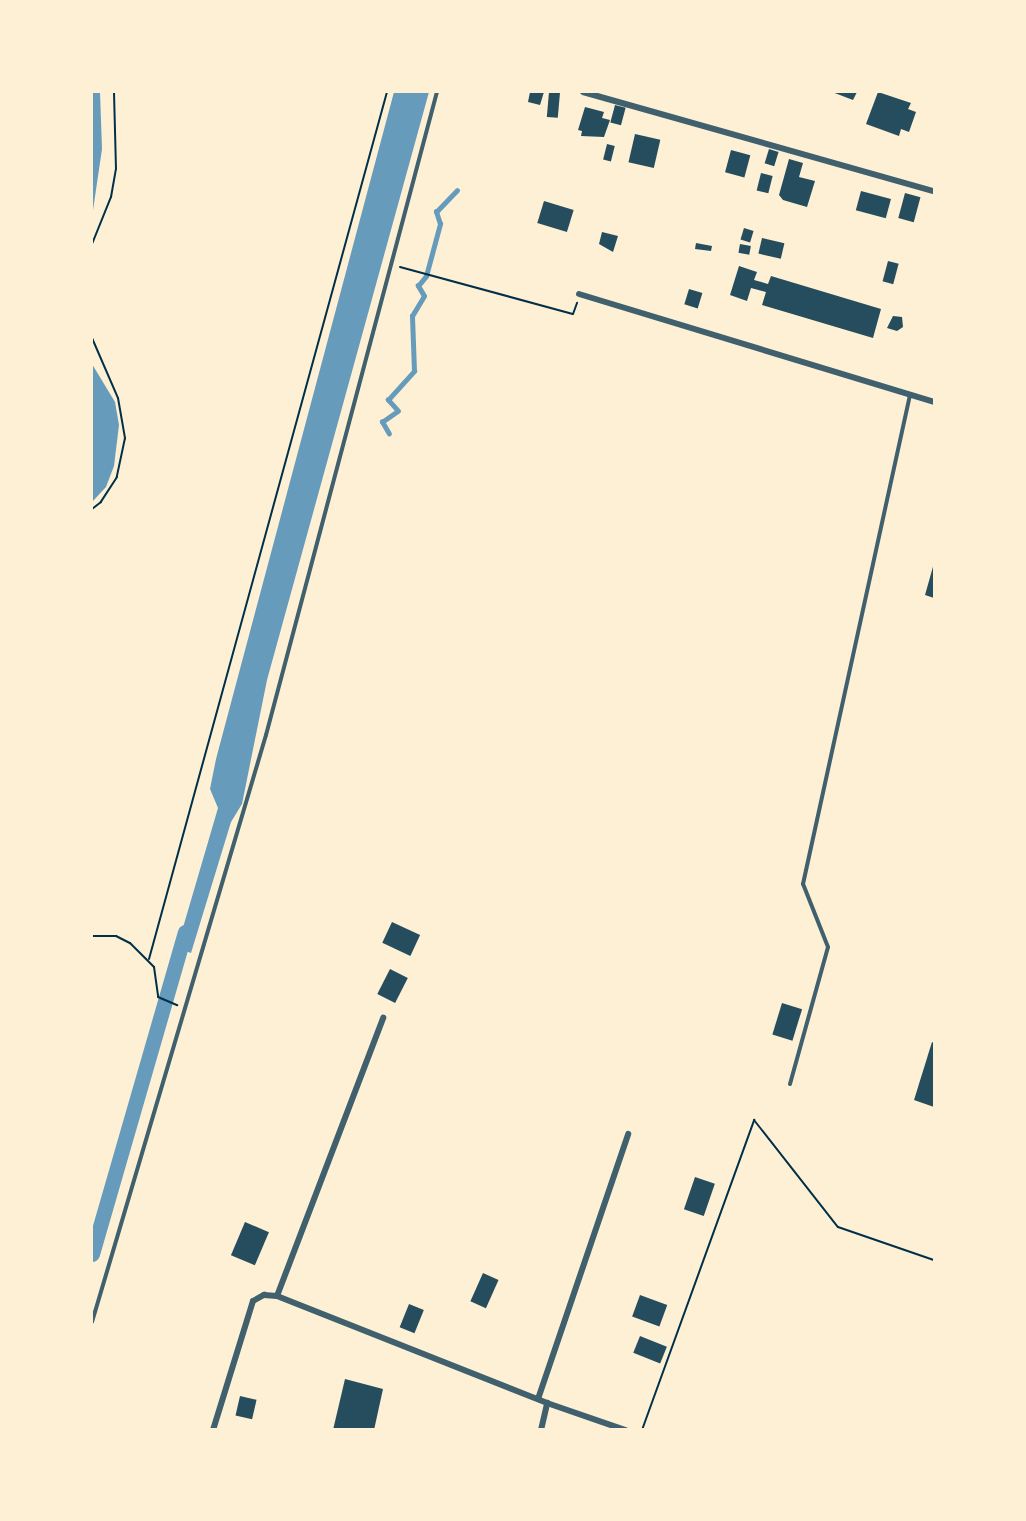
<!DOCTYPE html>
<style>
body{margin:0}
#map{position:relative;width:1026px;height:1521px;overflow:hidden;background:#fdf0d5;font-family:"IBM Plex Serif",serif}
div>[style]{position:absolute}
.water>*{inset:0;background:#669bbc}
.stream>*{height:4.5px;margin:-2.25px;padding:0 2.25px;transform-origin:2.25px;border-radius:2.25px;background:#669bbc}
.canal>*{height:15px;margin:-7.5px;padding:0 7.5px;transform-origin:7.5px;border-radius:7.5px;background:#669bbc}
.building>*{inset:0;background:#264d5e;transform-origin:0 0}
.path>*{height:2px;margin:-1px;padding:0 1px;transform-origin:1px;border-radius:1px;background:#003049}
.service>*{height:4px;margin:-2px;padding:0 2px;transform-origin:2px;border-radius:2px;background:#3f606c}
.minor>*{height:6px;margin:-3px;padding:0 3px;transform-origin:3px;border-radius:3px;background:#3f606c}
span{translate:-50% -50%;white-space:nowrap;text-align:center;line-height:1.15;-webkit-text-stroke:5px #fdf0d5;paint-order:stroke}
.frame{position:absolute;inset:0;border:93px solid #fdf0d5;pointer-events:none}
</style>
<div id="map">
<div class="water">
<div style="clip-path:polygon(92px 92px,100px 92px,102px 149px,92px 217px)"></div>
<div style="clip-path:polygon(394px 92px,429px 92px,267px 680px,242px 804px,231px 822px,191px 953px,177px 948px,218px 808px,210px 789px,216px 759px)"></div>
<div style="clip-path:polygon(92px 364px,115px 402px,119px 425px,114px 466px,106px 487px,92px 502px)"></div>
</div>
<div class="stream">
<div style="left:389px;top:434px;width:14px;rotate:-120deg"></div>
<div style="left:382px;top:422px;width:19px;rotate:-35deg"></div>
<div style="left:398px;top:411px;width:15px;rotate:-132deg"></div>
<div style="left:388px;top:400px;width:39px;rotate:-48deg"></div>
<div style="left:414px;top:371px;width:55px;rotate:-92.1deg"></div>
<div style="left:412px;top:316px;width:23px;rotate:-59deg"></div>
<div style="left:424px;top:296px;width:12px;rotate:-121deg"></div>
<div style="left:418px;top:286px;width:13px;rotate:-51deg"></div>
<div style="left:426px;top:276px;width:54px;rotate:-74.9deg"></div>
<div style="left:440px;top:224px;width:13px;rotate:-108deg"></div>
<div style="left:436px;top:212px;width:30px;rotate:-46deg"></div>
</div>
<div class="canal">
<div style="left:92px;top:1254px;width:335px;rotate:-73.9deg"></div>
</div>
<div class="building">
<div style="clip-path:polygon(530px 92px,544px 92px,540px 105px,528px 102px)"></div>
<div style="left:549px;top:92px;width:11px;height:25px;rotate:5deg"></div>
<div style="clip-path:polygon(832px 92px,857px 92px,853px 100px)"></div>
<div style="clip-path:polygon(878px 92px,911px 103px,908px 109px,916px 112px,909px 132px,901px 129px,899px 136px,866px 124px)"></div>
<div style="left:615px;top:105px;width:11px;height:18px;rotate:15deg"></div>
<div style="clip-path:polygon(585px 107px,604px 112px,602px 118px,610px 120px,604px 137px,581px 136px,582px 131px,578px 130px)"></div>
<div style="left:635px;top:134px;width:26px;height:29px;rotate:13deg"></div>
<div style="left:607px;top:144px;width:8px;height:16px;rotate:14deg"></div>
<div style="left:769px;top:149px;width:10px;height:15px;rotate:17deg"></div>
<div style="left:731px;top:150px;width:20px;height:23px;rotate:15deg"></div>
<div style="clip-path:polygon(789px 159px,803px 163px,799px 177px,815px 181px,807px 207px,783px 200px,779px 195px)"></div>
<div style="left:761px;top:173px;width:12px;height:18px;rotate:14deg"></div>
<div style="left:861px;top:191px;width:31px;height:20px;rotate:15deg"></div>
<div style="left:905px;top:193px;width:16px;height:26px;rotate:15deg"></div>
<div style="left:544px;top:201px;width:31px;height:23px;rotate:17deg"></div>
<div style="left:744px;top:228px;width:10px;height:12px;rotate:17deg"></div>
<div style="clip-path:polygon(602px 232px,618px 236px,613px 252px,599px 244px)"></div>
<div style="left:762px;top:238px;width:23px;height:16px;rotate:13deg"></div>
<div style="clip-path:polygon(696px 243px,712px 246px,711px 251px,695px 249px)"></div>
<div style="left:740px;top:244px;width:11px;height:9px;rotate:10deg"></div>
<div style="left:888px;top:261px;width:11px;height:21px;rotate:15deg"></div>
<div style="clip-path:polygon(739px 266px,757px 272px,754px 280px,768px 284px,771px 276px,881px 309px,873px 338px,762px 305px,766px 292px,751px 288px,747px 301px,730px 295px)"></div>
<div style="left:689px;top:289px;width:14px;height:16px;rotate:17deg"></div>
<div style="clip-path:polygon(893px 316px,902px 317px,903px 327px,897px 331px,887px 328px)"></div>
<div style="clip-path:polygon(934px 563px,934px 598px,925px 595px)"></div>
<div style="left:392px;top:922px;width:31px;height:23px;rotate:25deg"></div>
<div style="left:390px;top:969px;width:20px;height:28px;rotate:27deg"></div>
<div style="left:782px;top:1003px;width:21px;height:33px;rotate:17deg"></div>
<div style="clip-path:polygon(932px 1042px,934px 1043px,934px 1107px,914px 1100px)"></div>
<div style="left:695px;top:1177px;width:21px;height:34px;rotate:19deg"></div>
<div style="left:245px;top:1222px;width:26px;height:36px;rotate:23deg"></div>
<div style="left:483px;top:1273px;width:17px;height:31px;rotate:24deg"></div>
<div style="left:640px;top:1295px;width:29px;height:23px;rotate:20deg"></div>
<div style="left:409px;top:1304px;width:16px;height:25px;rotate:22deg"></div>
<div style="left:640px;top:1336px;width:29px;height:18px;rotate:22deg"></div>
<div style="clip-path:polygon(345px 1379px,383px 1389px,374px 1430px,333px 1430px)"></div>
<div style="left:240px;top:1396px;width:17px;height:20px;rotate:13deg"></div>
</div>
<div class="path">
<div style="left:92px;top:244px;width:51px;rotate:-68deg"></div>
<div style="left:111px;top:197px;width:28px;rotate:-80deg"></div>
<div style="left:116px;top:169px;width:77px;rotate:-91.5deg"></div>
<div style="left:400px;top:267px;width:179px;rotate:15.2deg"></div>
<div style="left:573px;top:314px;width:12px;rotate:-70deg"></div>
<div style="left:92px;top:338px;width:65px;rotate:66.6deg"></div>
<div style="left:118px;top:398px;width:41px;rotate:80.1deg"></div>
<div style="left:125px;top:438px;width:40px;rotate:102deg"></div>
<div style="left:117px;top:477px;width:30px;rotate:123deg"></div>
<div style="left:101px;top:502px;width:11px;rotate:142deg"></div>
<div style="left:92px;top:936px;width:24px"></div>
<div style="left:116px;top:936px;width:16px;rotate:27deg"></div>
<div style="left:130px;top:943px;width:34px;rotate:45deg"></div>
<div style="left:154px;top:967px;width:30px;rotate:82deg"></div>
<div style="left:158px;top:997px;width:21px;rotate:23deg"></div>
<div style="left:149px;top:959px;width:899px;rotate:-74.65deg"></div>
<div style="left:754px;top:1120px;width:136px;rotate:51.9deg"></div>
<div style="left:838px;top:1227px;width:102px;rotate:19deg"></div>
<div style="left:642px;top:1430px;width:330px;rotate:-70.1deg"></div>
</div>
<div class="service">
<div style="left:790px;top:1084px;width:142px;rotate:-74.5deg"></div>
<div style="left:828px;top:947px;width:68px;rotate:-111.6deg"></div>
<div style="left:803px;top:884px;width:501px;rotate:-77.66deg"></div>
<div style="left:92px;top:1322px;width:612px;rotate:-73.49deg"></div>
<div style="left:266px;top:735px;width:665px;rotate:-75.11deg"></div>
</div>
<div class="minor">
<div style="left:583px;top:92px;width:365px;rotate:15.8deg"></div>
<div style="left:579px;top:294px;width:371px;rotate:16.9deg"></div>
<div style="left:277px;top:1296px;width:298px;rotate:-69.1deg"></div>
<div style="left:538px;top:1399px;width:280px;rotate:-71.2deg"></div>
<div style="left:213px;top:1430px;width:135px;rotate:-72.8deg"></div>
<div style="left:253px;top:1301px;width:13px;rotate:-29deg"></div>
<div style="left:264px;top:1295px;width:13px;rotate:4deg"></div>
<div style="left:277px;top:1296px;width:290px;rotate:21.6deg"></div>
<div style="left:547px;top:1403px;width:83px;rotate:19.1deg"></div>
<div style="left:541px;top:1430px;width:28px;rotate:-77deg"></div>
</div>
<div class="frame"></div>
</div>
